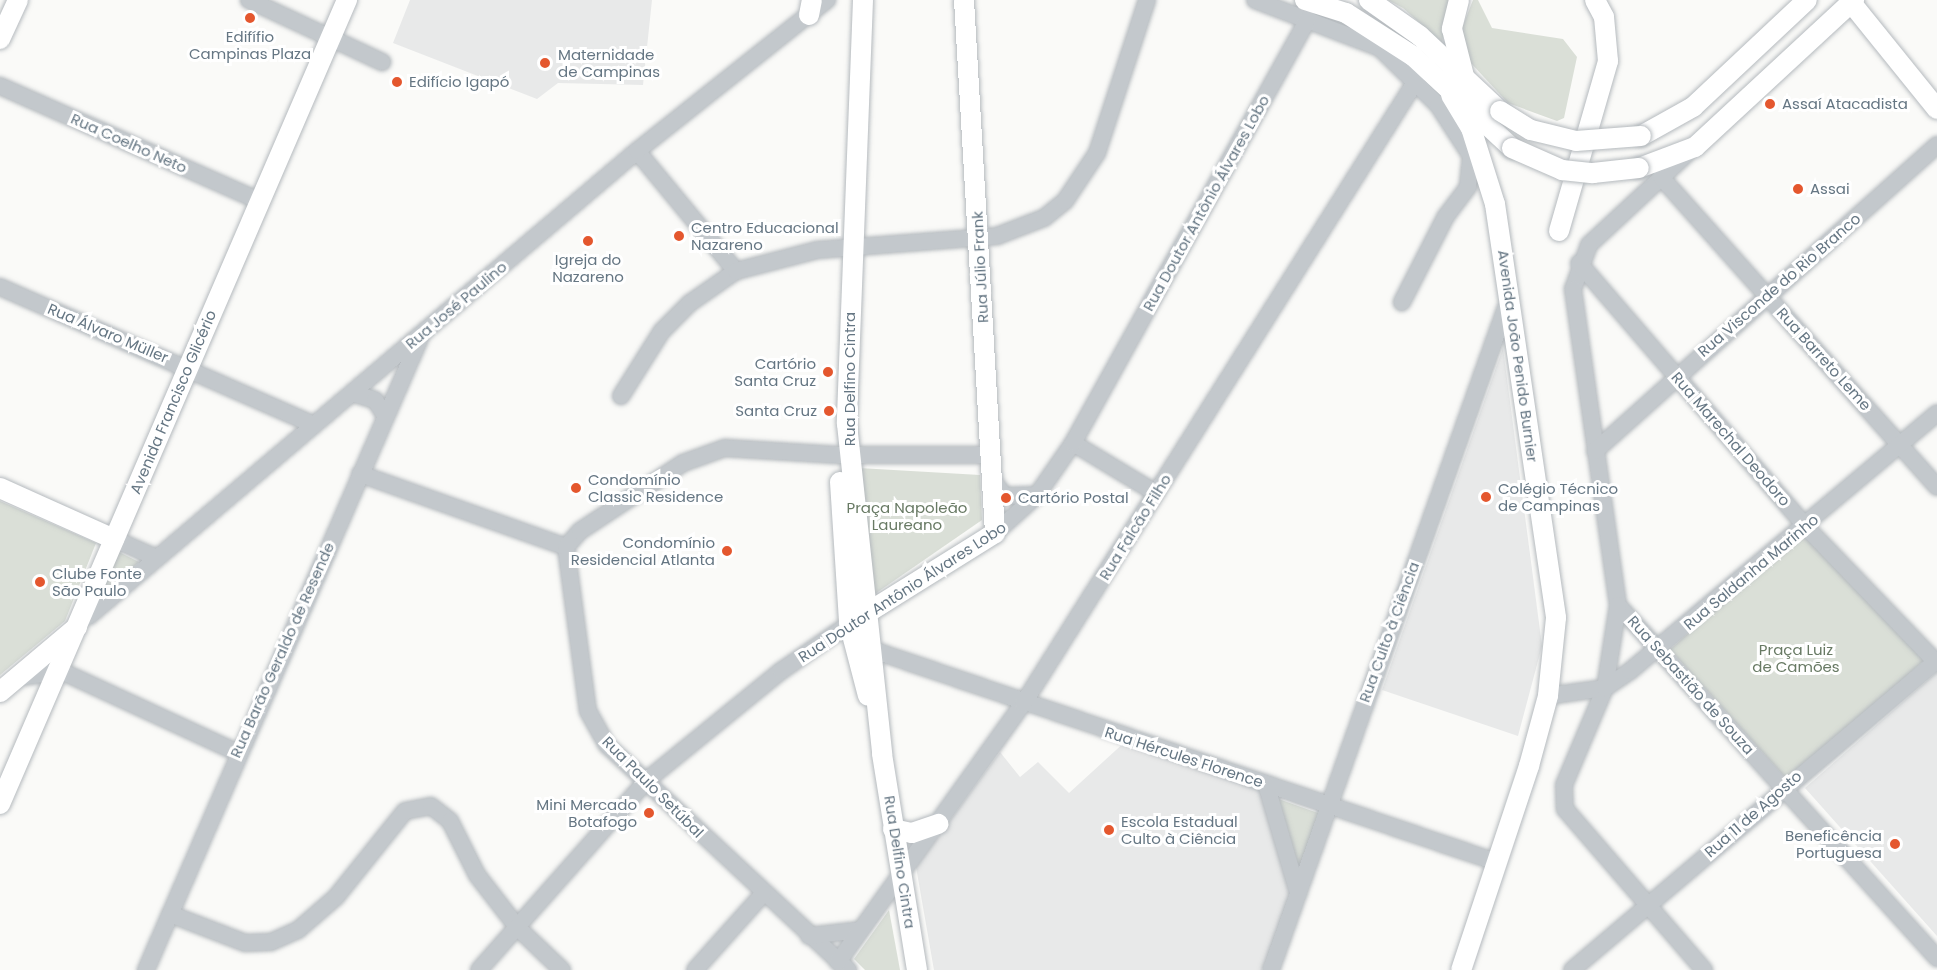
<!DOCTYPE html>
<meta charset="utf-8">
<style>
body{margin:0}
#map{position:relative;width:1937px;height:970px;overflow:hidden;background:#fafaf8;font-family:Poppins,sans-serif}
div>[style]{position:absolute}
.built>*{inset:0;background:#e8e9e9}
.green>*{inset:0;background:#dadfd7;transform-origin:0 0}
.roads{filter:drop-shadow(0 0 2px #b5babe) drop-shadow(0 0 2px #b5babe)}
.minor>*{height:16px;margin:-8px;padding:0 8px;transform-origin:8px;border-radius:8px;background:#c3c8cc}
.major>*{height:20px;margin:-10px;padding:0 10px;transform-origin:10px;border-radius:10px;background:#fff}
.bridges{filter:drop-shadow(0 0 2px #b5babe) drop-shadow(0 0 2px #b5babe)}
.major-bridge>*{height:20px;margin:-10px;padding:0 10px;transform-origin:10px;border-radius:10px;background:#fff}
.dots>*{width:16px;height:16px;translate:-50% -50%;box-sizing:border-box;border:3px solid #fff;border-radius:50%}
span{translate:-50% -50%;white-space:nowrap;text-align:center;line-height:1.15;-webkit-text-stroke:6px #fff;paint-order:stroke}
.poi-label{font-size:15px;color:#657683}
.left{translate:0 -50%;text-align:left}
.right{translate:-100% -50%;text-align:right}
.street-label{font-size:15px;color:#657683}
.park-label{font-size:15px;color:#687a64}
</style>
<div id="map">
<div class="built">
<div style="clip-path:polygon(410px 0,652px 0,643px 85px,558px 83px,537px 99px,393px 43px)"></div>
<div style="clip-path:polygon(1503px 348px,1542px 646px,1518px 736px,1382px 690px)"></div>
<div style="clip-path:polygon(1937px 672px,1937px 936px,1805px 788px)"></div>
<div style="clip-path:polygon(1127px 740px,1261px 787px,1293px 893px,1262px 970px,934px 970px,916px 867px,1000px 752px,1020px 777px,1038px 762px,1069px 793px)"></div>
</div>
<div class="green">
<div style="clip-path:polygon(1388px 0,1449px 0,1442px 43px,1403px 8px)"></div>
<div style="clip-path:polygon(1473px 0,1478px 0,1492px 28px,1563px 39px,1577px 57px,1564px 118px,1557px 121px,1508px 103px,1470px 62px,1462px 28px)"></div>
<div style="clip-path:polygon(859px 468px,980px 475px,982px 520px,869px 598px)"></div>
<div style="clip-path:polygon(0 501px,96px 543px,65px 621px,0 675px)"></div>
<div style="left:1806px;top:527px;width:178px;height:183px;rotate:48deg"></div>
<div style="clip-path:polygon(119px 552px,139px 562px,100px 596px)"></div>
<div style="clip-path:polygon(1270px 796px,1318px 813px,1300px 871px)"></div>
<div style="clip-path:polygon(889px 910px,900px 970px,865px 970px,854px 959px)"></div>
</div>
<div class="roads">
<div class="minor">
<div style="left:249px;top:0;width:147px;rotate:25deg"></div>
<div style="left:1255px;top:0;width:134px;rotate:21deg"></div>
<div style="left:1380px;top:48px;width:81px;rotate:44.5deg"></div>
<div style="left:1438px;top:105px;width:61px;rotate:57.1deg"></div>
<div style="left:1471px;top:156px;width:31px;rotate:96deg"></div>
<div style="left:1468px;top:187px;width:36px;rotate:127deg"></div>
<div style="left:1446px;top:216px;width:97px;rotate:117.1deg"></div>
<div style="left:0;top:86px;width:283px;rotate:23.9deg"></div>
<div style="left:637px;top:151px;width:156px;rotate:50.5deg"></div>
<div style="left:1690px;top:151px;width:138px;rotate:137.1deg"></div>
<div style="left:1589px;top:245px;width:47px;rotate:110deg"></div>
<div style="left:1573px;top:289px;width:319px;rotate:81.9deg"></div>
<div style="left:1618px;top:605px;width:476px;rotate:47.9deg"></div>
<div style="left:1661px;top:177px;width:415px;rotate:48.3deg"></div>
<div style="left:1579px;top:263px;width:348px;rotate:49.3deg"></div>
<div style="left:1806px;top:527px;width:189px;rotate:46.1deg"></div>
<div style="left:0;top:287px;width:343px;rotate:23.7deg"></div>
<div style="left:352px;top:393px;width:24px;rotate:17deg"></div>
<div style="left:375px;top:400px;width:20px;rotate:57deg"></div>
<div style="left:621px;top:396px;width:77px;rotate:-57.8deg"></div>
<div style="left:662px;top:331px;width:40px;rotate:-45deg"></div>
<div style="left:690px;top:303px;width:56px;rotate:-34.8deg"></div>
<div style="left:736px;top:271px;width:84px;rotate:-14.5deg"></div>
<div style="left:817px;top:250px;width:181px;rotate:-4.4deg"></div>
<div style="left:997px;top:236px;width:50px;rotate:-21deg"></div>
<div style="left:1044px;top:218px;width:27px;rotate:-39deg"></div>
<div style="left:1065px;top:201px;width:58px;rotate:-56.3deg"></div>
<div style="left:1097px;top:153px;width:161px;rotate:-71.9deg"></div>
<div style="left:1073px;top:443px;width:97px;rotate:31.1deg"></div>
<div style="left:1595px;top:451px;width:459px;rotate:-41.8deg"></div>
<div style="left:360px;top:474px;width:219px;rotate:19.5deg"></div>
<div style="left:992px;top:479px;width:21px;rotate:53deg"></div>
<div style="left:1005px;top:496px;width:32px;rotate:-2deg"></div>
<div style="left:995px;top:533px;width:57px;rotate:-42.1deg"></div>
<div style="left:1037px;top:495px;width:63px;rotate:-55.3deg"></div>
<div style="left:1073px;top:443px;width:485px;rotate:-61deg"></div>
<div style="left:114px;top:539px;width:47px;rotate:23.8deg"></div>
<div style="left:566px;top:547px;width:165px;rotate:82.4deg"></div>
<div style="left:588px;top:711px;width:39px;rotate:61deg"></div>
<div style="left:607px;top:745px;width:330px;rotate:43deg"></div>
<div style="left:566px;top:547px;width:21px;rotate:-49deg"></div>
<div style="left:580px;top:531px;width:123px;rotate:-33.4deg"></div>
<div style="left:683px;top:463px;width:45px;rotate:-19.7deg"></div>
<div style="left:725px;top:448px;width:113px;rotate:3.5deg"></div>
<div style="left:838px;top:455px;width:152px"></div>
<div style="left:1618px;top:605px;width:84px;rotate:98.9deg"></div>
<div style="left:1605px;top:688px;width:105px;rotate:112.9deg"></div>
<div style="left:1564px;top:785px;width:24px;rotate:88deg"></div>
<div style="left:1565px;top:809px;width:213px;rotate:49.2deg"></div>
<div style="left:89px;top:616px;width:719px;rotate:-40.32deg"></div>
<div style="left:637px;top:151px;width:243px;rotate:-38.5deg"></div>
<div style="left:873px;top:650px;width:658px;rotate:18.79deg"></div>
<div style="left:16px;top:678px;width:46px;rotate:-8.8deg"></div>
<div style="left:61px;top:671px;width:193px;rotate:24.8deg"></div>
<div style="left:1548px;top:696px;width:58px;rotate:-8deg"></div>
<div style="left:1605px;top:688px;width:30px;rotate:-34deg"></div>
<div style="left:1630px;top:671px;width:401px;rotate:-40deg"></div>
<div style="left:1266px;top:784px;width:114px;rotate:73.6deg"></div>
<div style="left:170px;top:914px;width:80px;rotate:21.1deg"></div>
<div style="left:245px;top:943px;width:26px;rotate:-2deg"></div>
<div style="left:271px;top:942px;width:30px;rotate:-24deg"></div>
<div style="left:298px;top:930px;width:50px;rotate:-41deg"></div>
<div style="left:336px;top:897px;width:110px;rotate:-51.3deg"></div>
<div style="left:405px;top:811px;width:26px;rotate:-11deg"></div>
<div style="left:431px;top:806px;width:24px;rotate:38deg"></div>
<div style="left:450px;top:821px;width:60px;rotate:63.4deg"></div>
<div style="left:477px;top:875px;width:67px;rotate:52.3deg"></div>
<div style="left:518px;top:928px;width:61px;rotate:43.7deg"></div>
<div style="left:809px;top:936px;width:50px;rotate:-6.8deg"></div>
<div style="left:838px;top:962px;width:317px;rotate:-54.4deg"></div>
<div style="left:1023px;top:704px;width:737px;rotate:-57.76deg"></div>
<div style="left:146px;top:970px;width:691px;rotate:-66.55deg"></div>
<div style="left:479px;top:970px;width:252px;rotate:-48.5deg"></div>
<div style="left:646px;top:781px;width:174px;rotate:-39.2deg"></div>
<div style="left:781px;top:671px;width:95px;rotate:-34.7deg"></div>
<div style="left:695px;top:970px;width:102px;rotate:-48.2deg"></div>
<div style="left:1271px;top:970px;width:712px;rotate:-70.47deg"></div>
<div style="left:1572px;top:970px;width:478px;rotate:-40.3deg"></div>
</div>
<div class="major">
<div style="left:863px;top:0;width:424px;rotate:92.2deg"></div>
<div style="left:847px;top:424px;width:332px;rotate:83.9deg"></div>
<div style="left:882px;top:754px;width:219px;rotate:80.8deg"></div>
<div style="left:1305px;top:0;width:43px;rotate:17.6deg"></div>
<div style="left:1346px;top:13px;width:80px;rotate:32.7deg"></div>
<div style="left:1413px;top:56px;width:135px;rotate:42.9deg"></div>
<div style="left:1369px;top:0;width:62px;rotate:35.2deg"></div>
<div style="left:1420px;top:36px;width:110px;rotate:43.2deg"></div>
<div style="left:1459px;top:0;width:30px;rotate:104deg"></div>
<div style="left:1452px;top:29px;width:49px;rotate:75.7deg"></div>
<div style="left:1849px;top:0;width:140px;rotate:51.1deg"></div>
<div style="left:809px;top:15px;width:15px;rotate:-79deg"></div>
<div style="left:0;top:39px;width:43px;rotate:-65.2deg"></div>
<div style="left:1451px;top:95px;width:39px;rotate:59deg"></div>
<div style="left:1471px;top:128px;width:80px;rotate:72.5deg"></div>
<div style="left:1495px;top:204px;width:418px;rotate:81.6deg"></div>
<div style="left:1556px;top:618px;width:78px;rotate:95.9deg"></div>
<div style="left:1548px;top:696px;width:73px;rotate:105.2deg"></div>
<div style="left:1529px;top:766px;width:215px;rotate:108.4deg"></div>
<div style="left:1641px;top:136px;width:60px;rotate:-29.1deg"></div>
<div style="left:1693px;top:107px;width:156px;rotate:-43.2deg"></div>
<div style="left:1639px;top:168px;width:60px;rotate:-20.6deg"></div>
<div style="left:1695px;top:147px;width:217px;rotate:-42.8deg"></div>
<div style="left:1559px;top:231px;width:177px;rotate:-73.9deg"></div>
<div style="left:1608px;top:61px;width:44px;rotate:-95.2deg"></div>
<div style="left:1604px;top:17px;width:19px;rotate:-118deg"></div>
<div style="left:840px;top:482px;width:141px;rotate:86.3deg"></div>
<div style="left:849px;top:623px;width:75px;rotate:75.4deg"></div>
<div style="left:0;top:488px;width:125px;rotate:24.1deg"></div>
<div style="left:867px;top:613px;width:151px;rotate:-32deg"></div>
<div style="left:995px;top:533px;width:534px;rotate:-93.33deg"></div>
<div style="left:0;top:692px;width:101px;rotate:-40.2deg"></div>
<div style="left:0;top:804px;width:876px;rotate:-66.66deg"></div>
<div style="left:893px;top:829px;width:19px;rotate:12deg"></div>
<div style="left:912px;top:833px;width:28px;rotate:-19deg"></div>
</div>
</div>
<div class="bridges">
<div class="major-bridge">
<div style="left:1500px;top:111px;width:36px;rotate:32deg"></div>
<div style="left:1531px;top:130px;width:46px;rotate:13.7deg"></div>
<div style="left:1576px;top:141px;width:65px;rotate:-4.4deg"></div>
<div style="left:1512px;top:148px;width:55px;rotate:23.7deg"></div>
<div style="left:1562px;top:170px;width:31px;rotate:6deg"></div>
<div style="left:1593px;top:173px;width:46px;rotate:-6.2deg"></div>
</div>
</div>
<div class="dots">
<div style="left:250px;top:18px;background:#e4572e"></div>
<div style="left:545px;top:63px;background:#e4572e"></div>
<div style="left:397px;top:82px;background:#e4572e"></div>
<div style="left:1770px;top:104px;background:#e4572e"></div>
<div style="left:1798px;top:189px;background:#e4572e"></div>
<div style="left:679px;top:236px;background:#e4572e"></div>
<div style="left:588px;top:241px;background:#e4572e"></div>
<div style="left:828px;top:372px;background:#e4572e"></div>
<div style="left:829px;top:411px;background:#e4572e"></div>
<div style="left:576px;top:488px;background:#e4572e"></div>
<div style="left:1486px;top:497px;background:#e4572e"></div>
<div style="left:1006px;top:498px;background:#e4572e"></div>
<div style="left:727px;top:551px;background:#e4572e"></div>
<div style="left:40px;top:582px;background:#e4572e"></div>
<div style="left:649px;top:813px;background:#e4572e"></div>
<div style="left:1109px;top:830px;background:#e4572e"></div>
<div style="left:1895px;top:844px;background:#e4572e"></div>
</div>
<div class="poi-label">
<span style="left:250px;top:45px">Edifífio<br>Campinas Plaza</span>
<span class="left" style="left:558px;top:63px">Maternidade<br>de Campinas</span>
<span class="left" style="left:409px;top:82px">Edifício Igapó</span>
<span class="left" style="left:1782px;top:104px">Assaí Atacadista</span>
<span class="left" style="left:1810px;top:189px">Assai</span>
<span class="left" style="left:691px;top:236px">Centro Educacional<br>Nazareno</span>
<span style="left:588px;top:268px">Igreja do<br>Nazareno</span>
<span class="right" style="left:816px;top:372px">Cartório<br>Santa Cruz</span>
<span class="right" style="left:817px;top:411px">Santa Cruz</span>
<span class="left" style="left:588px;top:488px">Condomínio<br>Classic Residence</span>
<span class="left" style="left:1498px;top:497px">Colégio Técnico<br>de Campinas</span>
<span class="left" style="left:1018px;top:498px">Cartório Postal</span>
<span class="right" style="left:715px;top:551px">Condomínio<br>Residencial Atlanta</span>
<span class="left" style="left:52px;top:582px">Clube Fonte<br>São Paulo</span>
<span class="right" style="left:637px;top:813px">Mini Mercado<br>Botafogo</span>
<span class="left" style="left:1121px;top:830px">Escola Estadual<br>Culto à Ciência</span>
<span class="right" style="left:1882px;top:844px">Beneficência<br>Portuguesa</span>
</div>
<div class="street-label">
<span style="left:129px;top:143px;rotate:24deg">Rua Coelho Neto</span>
<span style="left:1206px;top:203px;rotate:-61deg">Rua Doutor Antônio Álvares Lobo</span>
<span style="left:980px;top:267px;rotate:-93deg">Rua Júlio Frank</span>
<span style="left:1779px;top:285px;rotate:-41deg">Rua Visconde do Rio Branco</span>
<span style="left:456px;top:305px;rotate:-40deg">Rua José Paulino</span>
<span style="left:108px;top:333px;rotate:23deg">Rua Álvaro Müller</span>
<span style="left:1518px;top:356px;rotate:82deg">Avenida João Penido Burnier</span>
<span style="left:1824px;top:359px;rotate:48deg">Rua Barreto Leme</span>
<span style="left:850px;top:379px;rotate:-90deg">Rua Delfino Cintra</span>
<span style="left:173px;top:402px;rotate:-67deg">Avenida Francisco Glicério</span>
<span style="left:1731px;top:439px;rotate:49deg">Rua Marechal Deodoro</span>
<span style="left:1135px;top:527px;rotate:-58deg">Rua Falcão Filho</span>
<span style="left:1751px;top:572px;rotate:-40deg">Rua Saldanha Marinho</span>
<span style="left:902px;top:592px;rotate:-33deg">Rua Doutor Antônio Álvares Lobo</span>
<span style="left:1389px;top:632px;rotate:-70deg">Rua Culto à Ciência</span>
<span style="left:282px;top:650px;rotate:-66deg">Rua Barão Geraldo de Resende</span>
<span style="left:1691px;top:685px;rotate:48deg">Rua Sebastião de Souza</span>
<span style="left:1184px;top:757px;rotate:18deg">Rua Hércules Florence</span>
<span style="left:653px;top:787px;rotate:45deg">Rua Paulo Setúbal</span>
<span style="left:1753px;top:814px;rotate:-41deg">Rua 11 de Agosto</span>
<span style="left:900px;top:862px;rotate:81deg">Rua Delfino Cintra</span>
</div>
<div class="park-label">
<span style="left:907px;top:516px">Praça Napoleão<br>Laureano</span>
<span style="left:1796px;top:658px">Praça Luiz<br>de Camões</span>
</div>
</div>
